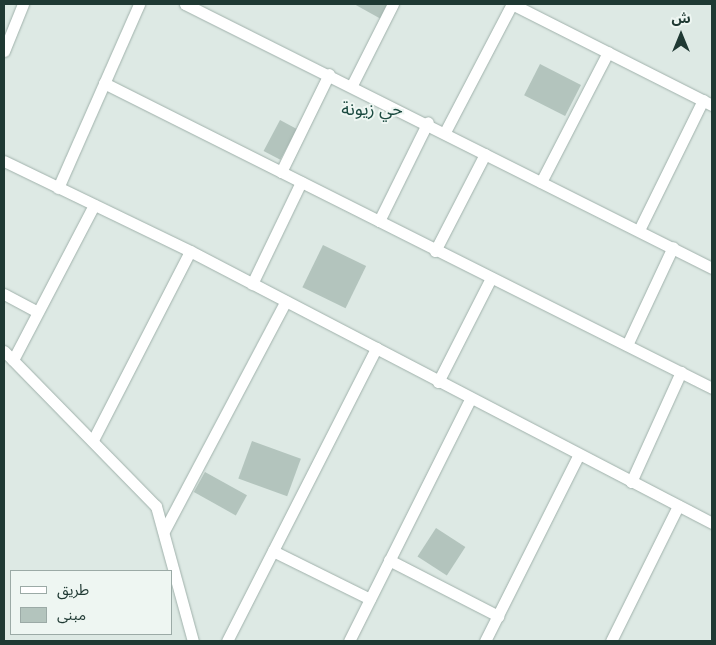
<!DOCTYPE html>
<meta charset="utf-8">
<style>
body{margin:0}
#map{position:relative;width:716px;height:645px;overflow:hidden;background:#dde9e4;font-family:Overpass,"Noto Sans Arabic",sans-serif}
div>[style]{position:absolute}
.building>*{inset:0;background:#b3c4bd;transform-origin:0 0}
.roads{filter:drop-shadow(0 0 1px #a0b1ab) drop-shadow(0 0 1px #a0b1ab)}
.street>*{height:11px;margin:-5.5px;padding:0 5.5px;transform-origin:5.5px;border-radius:5.5px;background:#fff}
span{translate:-50% -50%;white-space:nowrap;text-align:center;line-height:1.15;-webkit-text-stroke:4px #eef6f2;paint-order:stroke}
.neighbourhood-label{font-size:18px;color:#1b4a40}
.frame{position:absolute;inset:0;border:5px solid #1f3933;pointer-events:none}
.legend{position:absolute;left:10px;top:570px;width:162px;height:65px;box-sizing:border-box;background:#eef6f2;border:1px solid #9baaa6;margin:0;padding:6px 9px;list-style:none;font-size:15px;color:#1f3933}
.legend li{display:flex;align-items:center;gap:10px;height:25px}
.legend b{width:25px;border:1px solid #9baaa6}
.north{position:absolute;left:656px;top:10px;width:50px;height:50px;-webkit-text-stroke:4px #eef6f2;paint-order:stroke;rotate:0deg;font-size:14px;font-weight:700;line-height:20px;text-align:center;color:#1f3933}
.north::after{content:'';display:block;margin:auto;width:18px;height:22px;background:#1f3933;clip-path:polygon(50% 0,100% 100%,50% 72%,0 100%)}
</style>
<div id="map">
<div class="building">
<div style="clip-path:polygon(354px 4px,389px 4px,381px 19px)"></div>
<div style="left:540px;top:64px;width:46px;height:35px;rotate:27deg"></div>
<div style="left:280px;top:120px;width:19px;height:35px;rotate:28deg"></div>
<div style="left:323px;top:245px;width:48px;height:47px;rotate:26deg"></div>
<div style="left:252px;top:441px;width:52px;height:40px;rotate:20deg"></div>
<div style="left:205px;top:472px;width:48px;height:23px;rotate:29deg"></div>
<div style="left:436px;top:528px;width:35px;height:34px;rotate:33deg"></div>
</div>
<div class="roads">
<div class="street">
<div style="left:185px;top:4px;width:589px;rotate:26.61deg"></div>
<div style="left:4px;top:51px;width:51px;rotate:-68deg"></div>
<div style="left:104px;top:83px;width:680px;rotate:26.64deg"></div>
<div style="left:352px;top:85px;width:91px;rotate:-63.2deg"></div>
<div style="left:445px;top:132px;width:144px;rotate:-62.4deg"></div>
<div style="left:512px;top:4px;width:224px;rotate:26.8deg"></div>
<div style="left:4px;top:161px;width:207px;rotate:25.8deg"></div>
<div style="left:190px;top:251px;width:589px;rotate:27.52deg"></div>
<div style="left:281px;top:172px;width:109px;rotate:-63.9deg"></div>
<div style="left:541px;top:182px;width:146px;rotate:-62.7deg"></div>
<div style="left:58px;top:188px;width:201px;rotate:-66.2deg"></div>
<div style="left:379px;top:221px;width:110px;rotate:-63.7deg"></div>
<div style="left:639px;top:230px;width:145px;rotate:-63.8deg"></div>
<div style="left:435px;top:251px;width:109px;rotate:-62.7deg"></div>
<div style="left:252px;top:284px;width:113px;rotate:-64.3deg"></div>
<div style="left:4px;top:294px;width:38px;rotate:28deg"></div>
<div style="left:627px;top:345px;width:108px;rotate:-64.9deg"></div>
<div style="left:4px;top:351px;width:217px;rotate:45.6deg"></div>
<div style="left:156px;top:506px;width:140px;rotate:74.7deg"></div>
<div style="left:13px;top:360px;width:175px;rotate:-62.4deg"></div>
<div style="left:438px;top:382px;width:117px;rotate:-63deg"></div>
<div style="left:93px;top:440px;width:212px;rotate:-62.8deg"></div>
<div style="left:631px;top:482px;width:121px;rotate:-65.6deg"></div>
<div style="left:164px;top:531px;width:260px;rotate:-62.1deg"></div>
<div style="left:273px;top:551px;width:108px;rotate:26.3deg"></div>
<div style="left:389px;top:560px;width:123px;rotate:27.2deg"></div>
<div style="left:227px;top:641px;width:329px;rotate:-63deg"></div>
<div style="left:349px;top:641px;width:271px;rotate:-63.4deg"></div>
<div style="left:485px;top:641px;width:207px;rotate:-63.3deg"></div>
<div style="left:611px;top:641px;width:151px;rotate:-63.6deg"></div>
</div>
</div>
<div class="neighbourhood-label">
<span style="left:372px;top:111px">حي زيونة</span>
</div>
<div class="frame"></div>
<ul class="legend">
<li><b style="height:6px;background:#fff"></b>طريق</li>
<li><b style="height:14px;background:#b3c4bd"></b>مبنى</li>
</ul>
<div class="north">ش</div>
</div>
